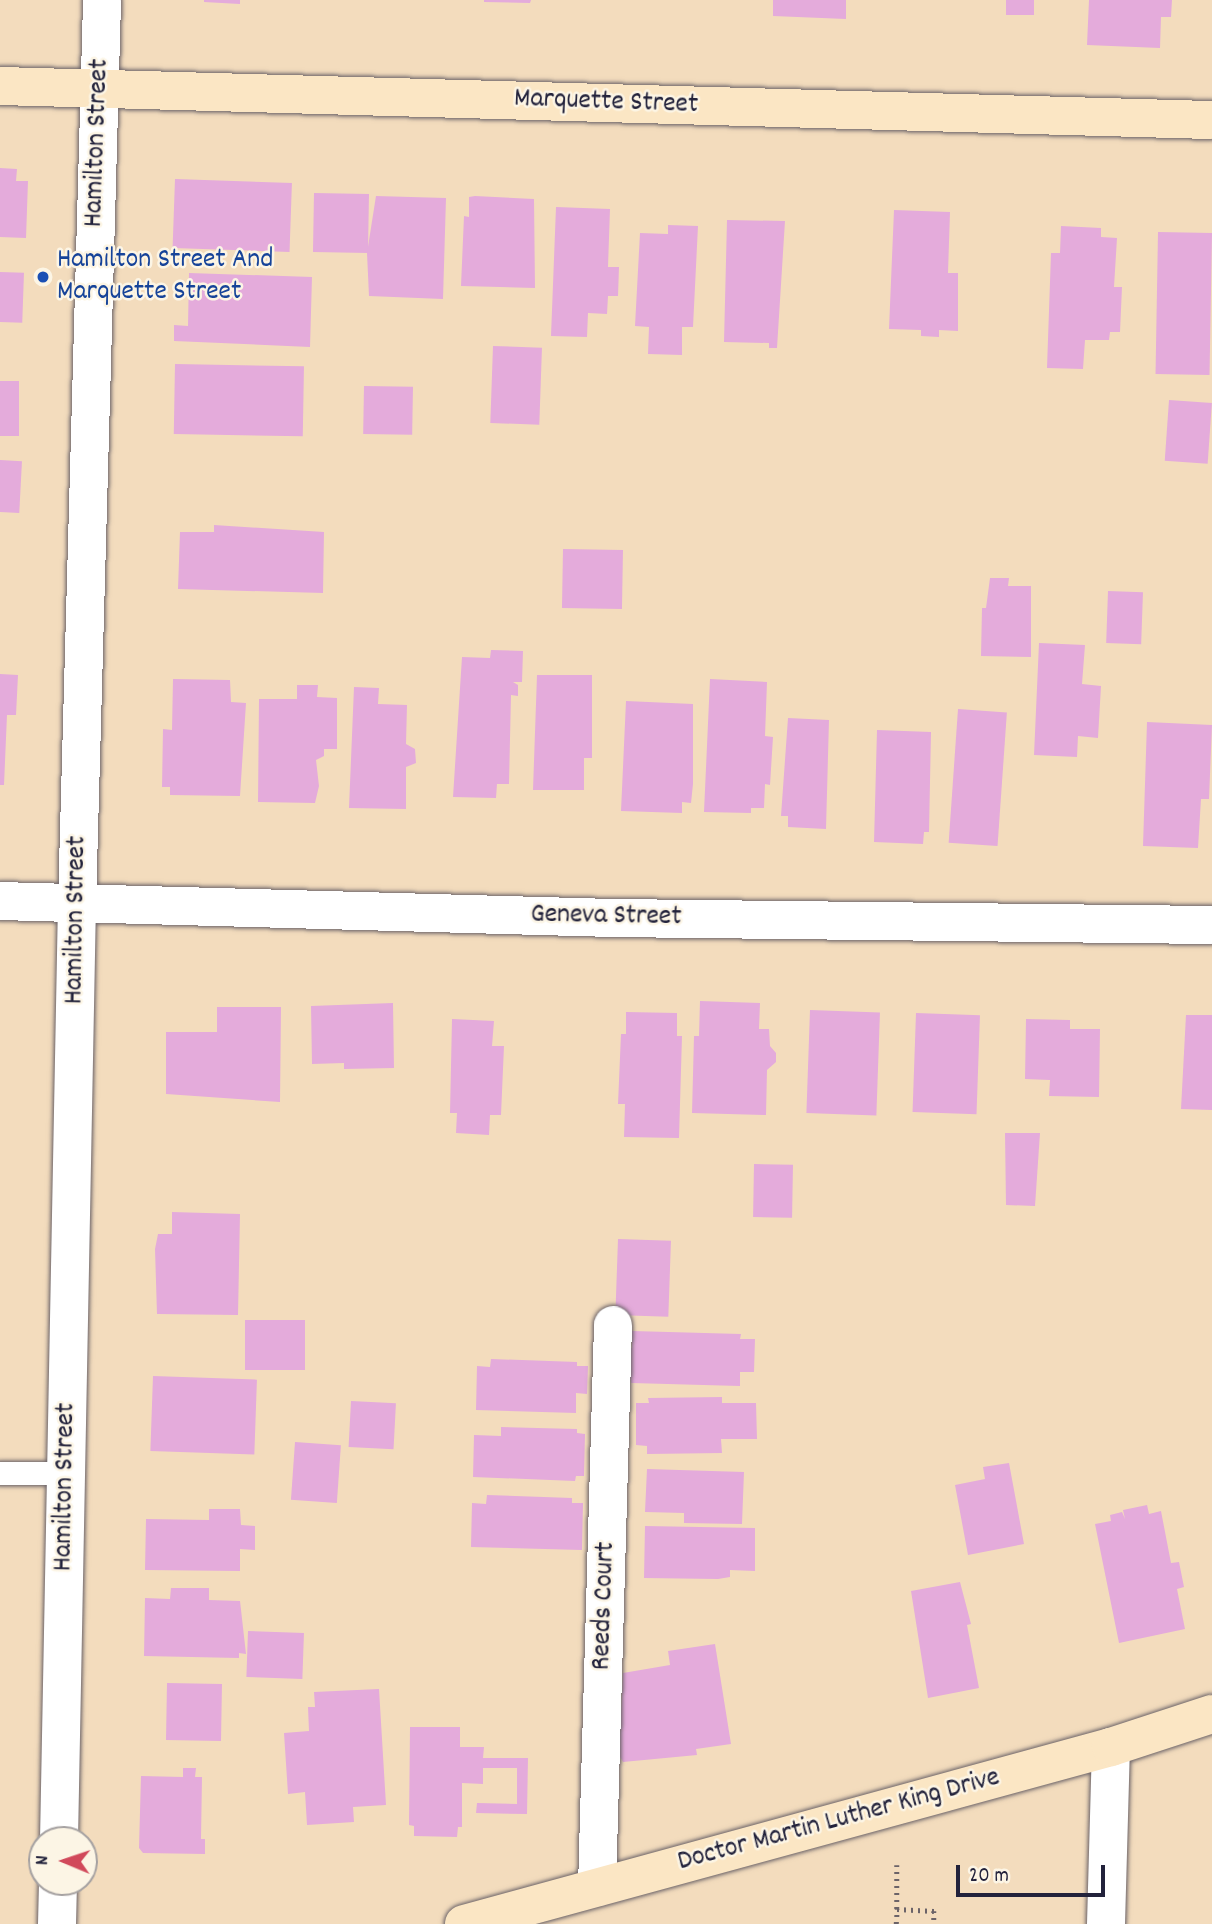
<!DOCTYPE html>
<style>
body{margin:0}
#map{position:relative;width:1212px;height:1924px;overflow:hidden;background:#f3dcbd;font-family:Dekko,sans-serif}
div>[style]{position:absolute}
.building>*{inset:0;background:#e4abdb;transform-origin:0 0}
.path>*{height:4.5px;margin-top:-2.25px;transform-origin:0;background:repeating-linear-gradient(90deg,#6b6368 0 2px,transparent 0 7px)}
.roads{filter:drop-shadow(0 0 2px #6b6368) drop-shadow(0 0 2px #6b6368)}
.lane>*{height:23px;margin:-11.5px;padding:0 11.5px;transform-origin:11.5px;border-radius:11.5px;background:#fff}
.street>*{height:38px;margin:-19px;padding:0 19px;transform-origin:19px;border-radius:19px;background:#fff}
.secondary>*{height:38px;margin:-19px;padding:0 19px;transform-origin:19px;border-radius:19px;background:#fbe6c4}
.dots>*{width:19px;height:19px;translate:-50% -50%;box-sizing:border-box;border:4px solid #fcf5e5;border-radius:50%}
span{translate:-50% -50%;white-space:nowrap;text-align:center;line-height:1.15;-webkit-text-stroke:5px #fcf5e5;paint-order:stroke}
.street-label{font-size:28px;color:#22223b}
.transit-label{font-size:28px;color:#164399}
.left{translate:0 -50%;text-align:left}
.north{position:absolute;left:28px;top:1826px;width:70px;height:70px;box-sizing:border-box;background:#fcf5e5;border:2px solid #a5a1a1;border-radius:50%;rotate:272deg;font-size:19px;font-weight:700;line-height:28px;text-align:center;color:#22223b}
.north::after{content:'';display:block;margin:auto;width:24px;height:32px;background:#d1495b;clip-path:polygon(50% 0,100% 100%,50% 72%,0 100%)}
.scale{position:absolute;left:956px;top:1865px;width:149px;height:32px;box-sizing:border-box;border:4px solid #22223b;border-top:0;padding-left:9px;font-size:21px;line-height:24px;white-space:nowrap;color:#22223b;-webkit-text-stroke:5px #fcf5e5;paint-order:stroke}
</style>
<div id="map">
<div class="building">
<div style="clip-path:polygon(204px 0,240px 0,240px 4px,204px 2px)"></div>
<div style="clip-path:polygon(484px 0,531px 0,530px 3px,484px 2px)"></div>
<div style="clip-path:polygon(773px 0,846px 0,846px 19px,773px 16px)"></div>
<div style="left:1006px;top:0;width:28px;height:15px"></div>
<div style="clip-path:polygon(1089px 0,1172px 0,1171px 17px,1161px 17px,1160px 48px,1087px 45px)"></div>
<div style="clip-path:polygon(0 168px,17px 169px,16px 181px,28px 181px,26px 238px,0 237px)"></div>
<div style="left:175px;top:179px;width:117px;height:69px;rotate:2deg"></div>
<div style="left:314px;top:193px;width:55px;height:59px;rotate:1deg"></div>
<div style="clip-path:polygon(376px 196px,446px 198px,443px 299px,369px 296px,367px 253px)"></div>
<div style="clip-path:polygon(475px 196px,534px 199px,535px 288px,461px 286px,464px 216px,469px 217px,469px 197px)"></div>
<div style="clip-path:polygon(556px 207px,610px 209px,608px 267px,619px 267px,618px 296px,608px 296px,607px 314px,588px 313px,587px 337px,551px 336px)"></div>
<div style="clip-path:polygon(894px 210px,950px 212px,948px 273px,958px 273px,958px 331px,939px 330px,939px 337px,921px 336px,921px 330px,889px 329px)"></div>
<div style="clip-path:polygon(727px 220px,785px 221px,777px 348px,769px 348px,769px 343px,724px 342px)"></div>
<div style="clip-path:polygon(668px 225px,698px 226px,693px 327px,682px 327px,682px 355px,648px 354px,649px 327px,635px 326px,640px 233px,668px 234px)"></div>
<div style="clip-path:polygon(1061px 226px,1101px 228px,1101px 237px,1117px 238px,1114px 287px,1122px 287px,1120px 332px,1110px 332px,1109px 340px,1085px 340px,1083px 369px,1047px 368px,1051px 253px,1060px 253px)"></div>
<div style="left:1158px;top:232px;width:54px;height:142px;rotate:1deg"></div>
<div style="left:0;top:272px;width:24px;height:50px;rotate:2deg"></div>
<div style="clip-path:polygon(189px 273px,312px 277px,310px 347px,174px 341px,174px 325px,188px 326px)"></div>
<div style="left:493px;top:346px;width:49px;height:77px;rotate:2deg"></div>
<div style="left:175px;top:364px;width:129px;height:70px;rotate:1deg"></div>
<div style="left:0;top:381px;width:19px;height:55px"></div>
<div style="left:364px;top:386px;width:49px;height:48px;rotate:1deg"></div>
<div style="left:1169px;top:400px;width:43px;height:61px;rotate:4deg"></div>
<div style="left:0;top:460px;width:22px;height:52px;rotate:3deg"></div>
<div style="clip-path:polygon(214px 525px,324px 532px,323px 593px,178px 589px,180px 532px,214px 532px)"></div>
<div style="left:563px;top:549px;width:60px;height:59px;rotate:1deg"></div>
<div style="clip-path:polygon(990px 578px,1009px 578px,1008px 586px,1031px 586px,1031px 657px,981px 656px,982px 608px,986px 608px)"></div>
<div style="left:1108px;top:591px;width:35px;height:52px;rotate:2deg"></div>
<div style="clip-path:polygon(1039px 643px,1085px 645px,1082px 684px,1101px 686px,1098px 738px,1078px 736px,1077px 757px,1034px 755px)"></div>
<div style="clip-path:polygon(491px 650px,523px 651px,522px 682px,513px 682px,518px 685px,518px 696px,511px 695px,509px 784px,497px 784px,496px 798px,453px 797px,462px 657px,490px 658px)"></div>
<div style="clip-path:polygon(0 674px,18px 675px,16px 715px,7px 715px,4px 785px,0 785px)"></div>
<div style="clip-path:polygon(537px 675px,592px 675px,592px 758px,584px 758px,584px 790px,533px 790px)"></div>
<div style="clip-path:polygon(173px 679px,230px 680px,231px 702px,246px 703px,240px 796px,170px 795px,170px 787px,162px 787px,163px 729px,172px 730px)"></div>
<div style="clip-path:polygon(710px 679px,767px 682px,765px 736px,773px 737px,770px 785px,765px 784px,764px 808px,751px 808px,751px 813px,704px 812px)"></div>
<div style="clip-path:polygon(297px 685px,318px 685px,317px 697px,337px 698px,337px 749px,324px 749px,324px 756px,316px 760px,319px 786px,315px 803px,258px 802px,259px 699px,297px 699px)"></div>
<div style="clip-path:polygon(354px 687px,379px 688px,378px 704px,407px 705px,406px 744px,415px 749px,416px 763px,406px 767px,406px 809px,349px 808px)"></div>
<div style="clip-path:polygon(626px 701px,693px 704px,693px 784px,691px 803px,682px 802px,682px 813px,621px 811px)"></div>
<div style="left:958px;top:709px;width:49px;height:134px;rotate:4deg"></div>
<div style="clip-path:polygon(788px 718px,829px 720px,826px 829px,788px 827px,788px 816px,781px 816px)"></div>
<div style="clip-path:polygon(1147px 722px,1212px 725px,1209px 799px,1201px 799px,1198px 848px,1143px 846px)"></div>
<div style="clip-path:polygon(877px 730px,931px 732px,929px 832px,924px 832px,923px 844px,874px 842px)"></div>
<div style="clip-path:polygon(700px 1001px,760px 1003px,759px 1029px,769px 1029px,770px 1046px,776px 1053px,776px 1062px,767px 1070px,766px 1115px,692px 1113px,694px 1036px,699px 1036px)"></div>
<div style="clip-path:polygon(393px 1003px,394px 1068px,344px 1069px,344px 1063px,312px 1064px,311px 1006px)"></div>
<div style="clip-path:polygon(217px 1007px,281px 1007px,280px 1102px,166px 1094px,166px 1032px,217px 1032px)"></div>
<div style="left:810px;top:1010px;width:70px;height:103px;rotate:2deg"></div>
<div style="clip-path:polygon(626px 1012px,677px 1013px,677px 1036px,682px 1036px,679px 1138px,624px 1137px,625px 1104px,618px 1104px,621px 1034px,626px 1034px)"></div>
<div style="left:916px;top:1013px;width:64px;height:99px;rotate:2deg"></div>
<div style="clip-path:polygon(1186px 1015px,1212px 1015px,1212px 1110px,1181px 1109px)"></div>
<div style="clip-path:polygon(452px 1019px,494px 1021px,492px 1046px,504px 1046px,501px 1115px,490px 1115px,489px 1135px,456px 1133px,457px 1113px,450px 1113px)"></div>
<div style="clip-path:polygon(1026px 1019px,1070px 1020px,1070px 1029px,1100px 1029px,1099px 1097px,1049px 1096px,1050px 1080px,1025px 1079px)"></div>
<div style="clip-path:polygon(1005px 1133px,1040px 1133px,1035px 1206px,1006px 1205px)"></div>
<div style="left:754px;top:1164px;width:39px;height:53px;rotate:1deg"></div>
<div style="clip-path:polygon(172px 1212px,240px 1214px,238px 1315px,157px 1314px,155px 1249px,158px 1234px,172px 1234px)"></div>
<div style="left:618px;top:1239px;width:53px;height:76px;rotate:2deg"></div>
<div style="left:245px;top:1320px;width:60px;height:50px"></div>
<div style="clip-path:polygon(632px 1331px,741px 1334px,740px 1339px,755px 1339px,754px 1372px,740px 1372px,740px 1386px,631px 1383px,626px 1348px,632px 1348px)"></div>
<div style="clip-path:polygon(491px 1359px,577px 1362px,577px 1366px,588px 1366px,587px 1394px,576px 1393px,576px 1413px,476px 1410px,477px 1366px,490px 1367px)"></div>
<div style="left:153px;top:1376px;width:104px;height:75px;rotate:2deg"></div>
<div style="clip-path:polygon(722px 1397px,722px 1403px,756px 1403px,757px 1439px,721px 1439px,722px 1453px,647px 1454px,647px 1446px,636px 1445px,636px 1403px,649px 1403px,648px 1398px)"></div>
<div style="left:351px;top:1401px;width:45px;height:46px;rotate:3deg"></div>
<div style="clip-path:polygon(501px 1427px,577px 1429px,577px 1433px,585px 1434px,584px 1476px,576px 1476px,575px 1481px,473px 1477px,474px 1435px,501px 1436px)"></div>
<div style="left:295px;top:1442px;width:46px;height:58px;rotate:4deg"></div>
<div style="clip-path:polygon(1009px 1463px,1024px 1544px,968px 1555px,955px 1485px,985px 1479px,983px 1467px)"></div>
<div style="clip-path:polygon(647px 1469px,744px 1472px,742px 1524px,684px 1523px,684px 1513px,645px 1512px)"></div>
<div style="clip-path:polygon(487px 1495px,572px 1498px,572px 1503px,583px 1503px,582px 1550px,471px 1547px,472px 1503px,486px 1504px)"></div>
<div style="clip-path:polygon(1147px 1505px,1149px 1514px,1161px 1511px,1171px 1563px,1179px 1562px,1184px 1587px,1177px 1589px,1185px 1629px,1119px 1643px,1095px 1524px,1111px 1521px,1110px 1515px,1122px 1512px,1125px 1519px,1123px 1510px)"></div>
<div style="clip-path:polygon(209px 1509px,240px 1509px,241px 1525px,255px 1526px,255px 1550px,240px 1549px,240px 1571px,145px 1570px,146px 1519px,209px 1520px)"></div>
<div style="clip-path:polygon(645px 1526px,755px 1528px,755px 1571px,730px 1570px,730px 1577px,718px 1579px,644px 1578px)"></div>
<div style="clip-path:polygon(960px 1582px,971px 1624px,967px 1625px,979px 1688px,928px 1698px,911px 1591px)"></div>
<div style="clip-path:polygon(171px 1588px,209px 1588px,209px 1600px,240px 1601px,246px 1654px,239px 1653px,239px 1658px,144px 1656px,145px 1598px,170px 1599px)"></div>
<div style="left:248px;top:1631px;width:56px;height:46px;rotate:2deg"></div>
<div style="clip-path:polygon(715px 1644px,731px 1744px,696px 1749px,697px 1755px,623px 1762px,619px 1755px,623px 1673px,670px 1665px,668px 1651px)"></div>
<div style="left:167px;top:1683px;width:55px;height:57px;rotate:1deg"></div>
<div style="clip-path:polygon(379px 1689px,386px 1805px,353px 1807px,354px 1822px,307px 1825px,305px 1792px,288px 1794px,284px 1733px,309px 1731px,308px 1707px,315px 1707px,314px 1692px)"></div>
<div style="clip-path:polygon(410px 1727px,460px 1727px,460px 1747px,484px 1747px,483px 1758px,528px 1758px,527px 1814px,476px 1813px,477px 1803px,517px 1804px,517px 1768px,483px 1768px,483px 1784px,462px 1783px,462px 1827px,458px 1827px,457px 1837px,414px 1836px,414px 1826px,409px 1825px)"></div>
<div style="clip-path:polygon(183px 1768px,196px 1768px,195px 1777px,202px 1777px,201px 1839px,205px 1839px,205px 1854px,143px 1853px,139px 1848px,141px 1776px,183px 1777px)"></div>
</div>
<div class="path">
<div style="left:897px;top:1865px;width:44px;rotate:90deg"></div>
<div style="left:897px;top:1909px;width:37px;rotate:3deg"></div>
<div style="left:934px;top:1911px;width:13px;rotate:90deg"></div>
<div style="left:896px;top:1924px;width:15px;rotate:-86deg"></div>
</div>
<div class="roads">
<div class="lane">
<div style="left:0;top:1473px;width:66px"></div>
</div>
<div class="street">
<div style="left:0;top:901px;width:613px;rotate:1.59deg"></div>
<div style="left:613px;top:918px;width:599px;rotate:0.67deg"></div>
<div style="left:59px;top:1840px;width:937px;rotate:-88.9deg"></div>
<div style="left:77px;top:903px;width:903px;rotate:-88.41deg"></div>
<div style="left:597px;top:1887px;width:562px;rotate:-88.37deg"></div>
<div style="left:57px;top:1924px;width:42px;rotate:-88.6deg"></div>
<div style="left:1106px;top:1924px;width:177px;rotate:-88.4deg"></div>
</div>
<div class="secondary">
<div style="left:0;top:86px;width:1212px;rotate:1.61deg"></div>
<div style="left:464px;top:1924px;width:671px;rotate:-15.3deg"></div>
<div style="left:1111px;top:1747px;width:106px;rotate:-18.1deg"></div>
</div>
</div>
<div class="dots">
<div style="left:43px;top:277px;background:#1a4fb4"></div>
</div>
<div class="street-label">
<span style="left:606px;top:103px;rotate:2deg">Marquette Street</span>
<span style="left:98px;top:143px;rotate:-88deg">Hamilton Street</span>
<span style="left:606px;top:917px;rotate:1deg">Geneva Street</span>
<span style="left:77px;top:920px;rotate:-89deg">Hamilton Street</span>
<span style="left:66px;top:1487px;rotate:-89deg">Hamilton Street</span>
<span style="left:605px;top:1606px;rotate:-88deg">Reeds Court</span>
<span style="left:839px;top:1821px;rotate:-15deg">Doctor Martin Luther King Drive</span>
</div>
<div class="transit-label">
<span class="left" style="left:57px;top:277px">Hamilton Street And<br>Marquette Street</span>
</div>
<div class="north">N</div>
<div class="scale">20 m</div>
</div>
